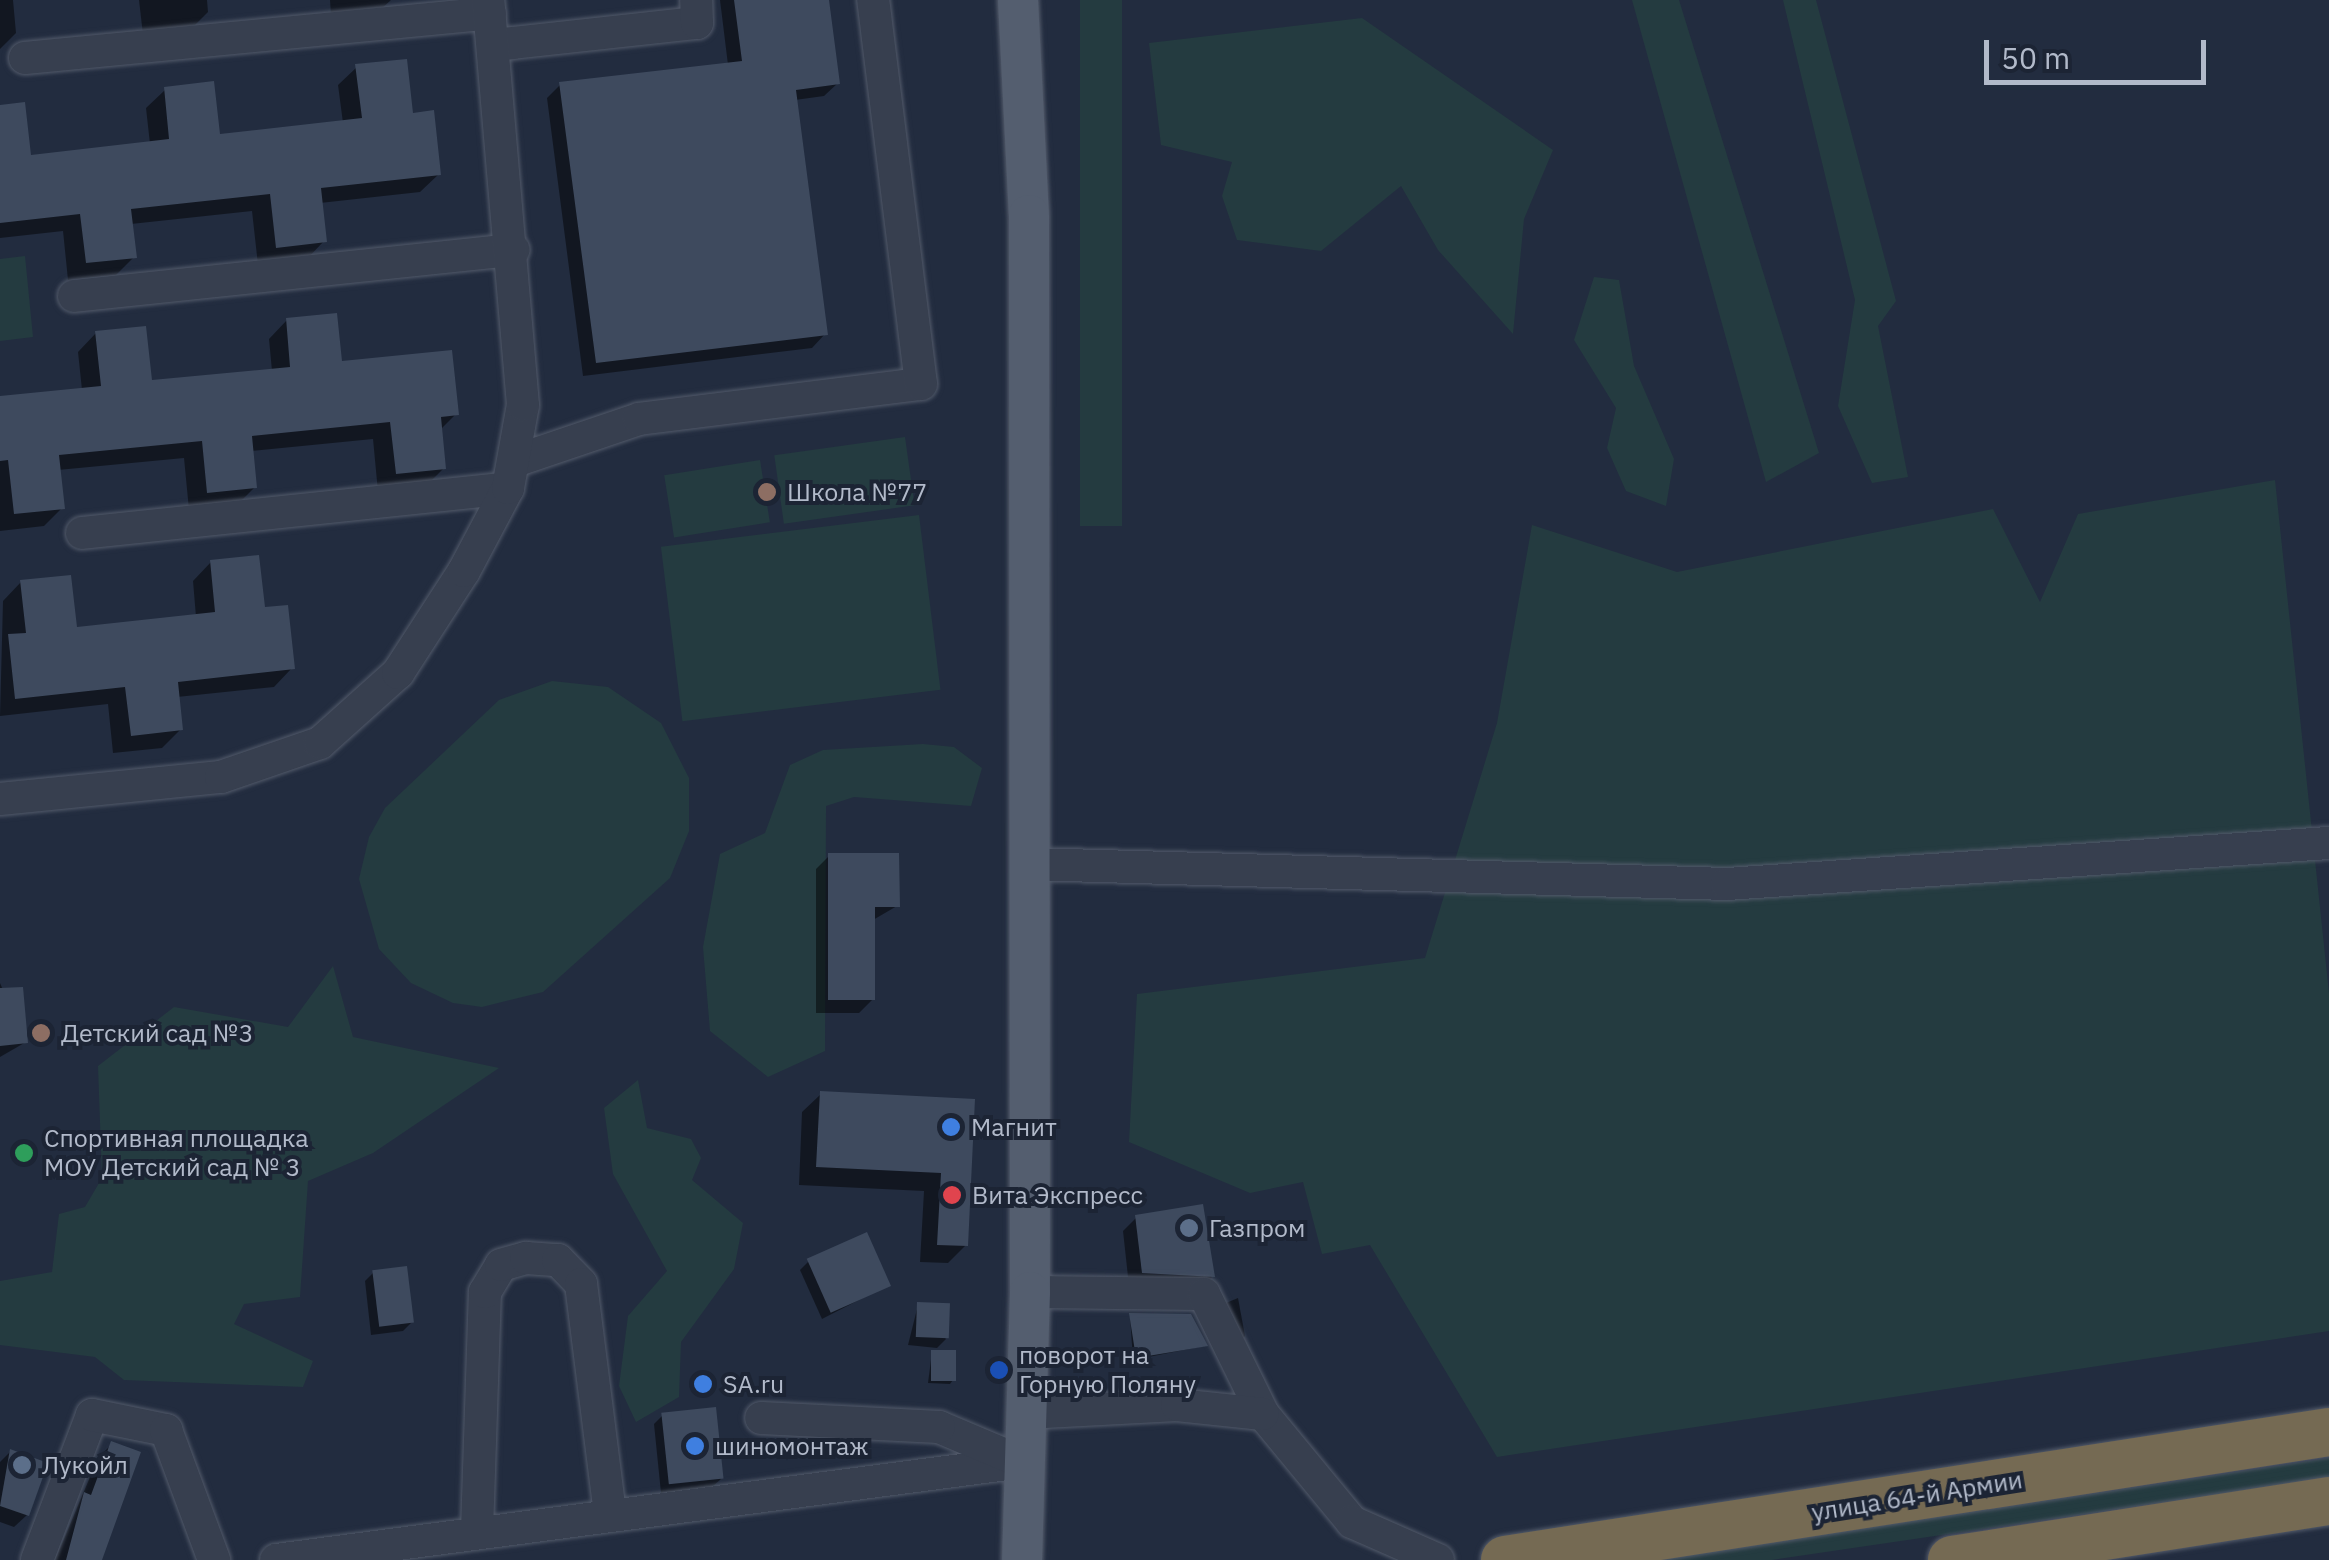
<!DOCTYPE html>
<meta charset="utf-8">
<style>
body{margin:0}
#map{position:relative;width:2329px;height:1560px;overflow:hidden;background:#222c3f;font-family:"IBM Plex Sans",sans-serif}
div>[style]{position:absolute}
.green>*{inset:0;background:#243b40;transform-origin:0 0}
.shadow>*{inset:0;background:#0007}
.building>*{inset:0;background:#3e4a5e;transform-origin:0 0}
.roads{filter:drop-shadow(0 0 2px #525a6a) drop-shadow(0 0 2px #525a6a)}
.minor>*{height:32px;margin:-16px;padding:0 16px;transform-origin:16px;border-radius:16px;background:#373f4f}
.major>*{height:40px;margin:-20px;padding:0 20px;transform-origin:20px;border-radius:20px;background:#545e6f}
.highway>*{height:48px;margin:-24px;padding:0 24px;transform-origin:24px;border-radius:24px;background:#756a53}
.dots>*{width:28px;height:28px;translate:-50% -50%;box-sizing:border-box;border:5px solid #1c2434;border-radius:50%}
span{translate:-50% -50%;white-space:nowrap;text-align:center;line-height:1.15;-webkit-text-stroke:8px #1c2434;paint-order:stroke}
.poi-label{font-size:25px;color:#b2baca}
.left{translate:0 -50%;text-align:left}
.street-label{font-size:25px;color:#b2baca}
.scale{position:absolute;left:1984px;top:40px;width:222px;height:45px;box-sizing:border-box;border:5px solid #b2baca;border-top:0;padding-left:12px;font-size:30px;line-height:35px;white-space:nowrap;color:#b2baca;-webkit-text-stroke:8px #1c2434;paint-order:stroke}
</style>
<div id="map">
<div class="green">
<div style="left:1080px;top:0;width:42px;height:526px"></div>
<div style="clip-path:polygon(1632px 0,1679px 0,1819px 453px,1766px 482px)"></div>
<div style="clip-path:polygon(1783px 0,1816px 0,1896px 301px,1878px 326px,1908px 477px,1872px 483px,1838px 406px,1855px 300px)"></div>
<div style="clip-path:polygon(1362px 18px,1553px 150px,1524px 219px,1513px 334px,1438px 250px,1401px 186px,1321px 251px,1237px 240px,1222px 196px,1232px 162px,1161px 145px,1149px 43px)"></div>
<div style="clip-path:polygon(25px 256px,33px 337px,0 341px,0 259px)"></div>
<div style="clip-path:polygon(1594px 277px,1619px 280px,1634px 366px,1674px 459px,1666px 506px,1626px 491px,1607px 448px,1616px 408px,1574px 340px)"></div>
<div style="left:905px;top:437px;width:69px;height:132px;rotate:82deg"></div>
<div style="left:760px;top:460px;width:63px;height:97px;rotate:81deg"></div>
<div style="clip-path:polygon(2275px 480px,2329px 993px,2329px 1331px,1497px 1457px,1370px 1245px,1322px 1254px,1303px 1182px,1250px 1193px,1129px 1142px,1137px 994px,1425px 958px,1497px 723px,1532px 525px,1677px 572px,1993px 509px,2040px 602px,2078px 514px)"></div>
<div style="left:919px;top:515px;width:176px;height:260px;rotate:83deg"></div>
<div style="clip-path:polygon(552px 681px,608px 687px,661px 723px,689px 778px,689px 831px,670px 878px,543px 992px,482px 1007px,453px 1003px,411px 983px,379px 949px,359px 879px,369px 837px,385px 808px,499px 700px)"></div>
<div style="clip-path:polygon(923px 744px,954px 747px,982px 768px,971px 806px,854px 797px,826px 806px,825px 1051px,768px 1077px,710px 1031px,703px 947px,720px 854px,765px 833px,790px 765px,823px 750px)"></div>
<div style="clip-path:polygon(333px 966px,353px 1037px,499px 1068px,373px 1153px,308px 1181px,300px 1297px,244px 1304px,234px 1324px,313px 1361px,303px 1387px,124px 1380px,95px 1357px,0 1345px,0 1281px,52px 1272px,59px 1214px,85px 1207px,102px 1178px,98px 1066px,174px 1007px,288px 1027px)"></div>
<div style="clip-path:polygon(638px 1080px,647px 1128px,691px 1139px,701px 1158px,692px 1180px,743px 1223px,734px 1269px,681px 1342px,679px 1397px,636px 1422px,619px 1386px,628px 1316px,667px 1271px,613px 1174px,604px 1108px)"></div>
<div style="clip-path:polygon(2329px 1458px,2329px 1478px,1772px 1560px,1652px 1560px)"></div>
</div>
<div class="shadow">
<div style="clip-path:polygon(0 0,13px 0,16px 33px,0 49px)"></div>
<div style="clip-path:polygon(139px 0,207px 0,208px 12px,190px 30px,143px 35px)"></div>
<div style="clip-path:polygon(330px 0,391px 0,379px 11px,331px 16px)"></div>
<div style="clip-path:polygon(720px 0,827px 0,838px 83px,824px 96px,795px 100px,825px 334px,812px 348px,583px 376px,547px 98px,560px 85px,728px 65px)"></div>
<div style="clip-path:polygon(357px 67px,410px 116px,439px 174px,420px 192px,320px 203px,324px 241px,306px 260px,258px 265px,252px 211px,131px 224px,134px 257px,116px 275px,68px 280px,63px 231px,0 238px,0 107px,29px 157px,150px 144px,146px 108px,165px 90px,217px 137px,343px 123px,338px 85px)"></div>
<div style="clip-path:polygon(287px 320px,340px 364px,456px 414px,440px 430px,444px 468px,425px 487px,378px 492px,373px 439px,251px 451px,255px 487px,236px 506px,189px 510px,184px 458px,58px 470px,62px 508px,44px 526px,0 531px,0 398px,82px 390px,78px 352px,96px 333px,150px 383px,272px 371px,269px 339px)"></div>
<div style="clip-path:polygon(211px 562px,262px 610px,292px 668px,274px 687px,177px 697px,180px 730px,162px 748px,113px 753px,108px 704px,0 716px,3px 601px,21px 582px,74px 630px,196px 617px,193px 581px)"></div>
<div style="clip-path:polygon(829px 856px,897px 906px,873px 920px,873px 999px,859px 1013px,816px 1013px,816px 869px)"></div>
<div style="clip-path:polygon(0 983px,26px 1042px,0 1057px)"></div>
<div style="clip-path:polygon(821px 1094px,972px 1101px,966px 1245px,948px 1263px,920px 1262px,924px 1191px,799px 1185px,802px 1112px)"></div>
<div style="clip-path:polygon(1137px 1217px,1212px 1277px,1199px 1290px,1129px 1286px,1123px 1231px)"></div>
<div style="clip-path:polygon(809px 1261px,888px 1285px,822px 1319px,800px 1270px)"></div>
<div style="clip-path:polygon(373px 1273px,412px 1322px,403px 1331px,371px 1335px,365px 1281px)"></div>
<div style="clip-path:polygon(1238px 1298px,1245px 1336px,1243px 1338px,1226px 1303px)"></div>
<div style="clip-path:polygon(918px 1305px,946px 1339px,937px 1348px,908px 1345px)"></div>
<div style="clip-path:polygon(1130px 1316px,1204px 1346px,1133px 1360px)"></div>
<div style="clip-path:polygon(932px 1352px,953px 1380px,950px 1384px,928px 1383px)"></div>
<div style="clip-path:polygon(663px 1415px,721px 1479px,712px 1487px,661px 1493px,654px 1424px)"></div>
<div style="clip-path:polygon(112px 1444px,100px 1560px,55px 1560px,98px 1458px)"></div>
<div style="clip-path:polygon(10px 1452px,27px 1515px,14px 1527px,0 1522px,0 1462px)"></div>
</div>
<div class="building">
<div style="clip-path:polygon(734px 0,829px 0,840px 84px,796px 90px,828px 335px,596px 363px,559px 82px,742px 61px)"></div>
<div style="clip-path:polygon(407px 59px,413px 113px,434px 110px,441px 175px,321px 188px,327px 242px,276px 248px,270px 194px,131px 209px,137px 258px,86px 263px,80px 214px,0 223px,0 105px,25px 102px,31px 155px,169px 139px,164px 87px,214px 81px,220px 134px,362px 118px,355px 64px)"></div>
<div style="clip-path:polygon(337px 313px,342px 361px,452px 350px,459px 415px,441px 417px,446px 469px,396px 474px,390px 422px,252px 436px,257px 488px,207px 493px,202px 441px,59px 455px,65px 509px,14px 514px,8px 460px,0 461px,0 396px,101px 386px,95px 331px,146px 326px,152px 380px,290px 367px,286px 318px)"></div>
<div style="clip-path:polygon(259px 555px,265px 607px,288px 605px,295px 669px,178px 682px,183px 730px,131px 736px,125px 687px,15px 699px,8px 634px,26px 633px,20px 580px,71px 575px,77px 627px,215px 612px,210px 560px)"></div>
<div style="clip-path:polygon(828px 853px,899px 853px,900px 907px,875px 907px,875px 1000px,828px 1000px)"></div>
<div style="clip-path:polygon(23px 987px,28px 1043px,0 1046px,0 988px)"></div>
<div style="clip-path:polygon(820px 1091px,975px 1099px,968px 1246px,937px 1245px,941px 1173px,816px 1167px)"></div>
<div style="clip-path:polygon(1203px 1204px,1215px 1277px,1142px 1273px,1135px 1215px)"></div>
<div style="left:867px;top:1232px;width:59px;height:66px;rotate:66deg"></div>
<div style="left:407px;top:1266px;width:57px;height:35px;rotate:83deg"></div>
<div style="left:917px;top:1302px;width:33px;height:35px;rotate:2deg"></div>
<div style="clip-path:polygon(1129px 1313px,1191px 1314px,1208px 1346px,1136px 1358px)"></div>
<div style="left:931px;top:1350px;width:25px;height:31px"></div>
<div style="left:716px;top:1407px;width:72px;height:55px;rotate:84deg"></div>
<div style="clip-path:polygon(111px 1441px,141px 1452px,102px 1560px,66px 1560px,84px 1492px,91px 1495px)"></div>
<div style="clip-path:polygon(10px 1449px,48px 1463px,29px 1516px,0 1506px)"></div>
</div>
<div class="roads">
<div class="minor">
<div style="left:494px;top:45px;width:204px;rotate:-6.2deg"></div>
<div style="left:697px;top:23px;width:23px;rotate:-92deg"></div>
<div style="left:25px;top:58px;width:467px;rotate:-5.5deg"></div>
<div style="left:74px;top:296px;width:442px;rotate:-6deg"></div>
<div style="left:515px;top:461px;width:131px;rotate:-18.7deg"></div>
<div style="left:639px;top:419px;width:284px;rotate:-7.1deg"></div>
<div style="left:921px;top:384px;width:387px;rotate:-97.1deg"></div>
<div style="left:82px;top:533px;width:428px;rotate:-6deg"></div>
<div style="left:0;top:799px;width:222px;rotate:-5.7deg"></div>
<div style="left:221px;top:777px;width:105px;rotate:-19deg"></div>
<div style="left:320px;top:743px;width:105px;rotate:-41.9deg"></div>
<div style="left:398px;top:673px;width:121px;rotate:-57.1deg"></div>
<div style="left:464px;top:571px;width:94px;rotate:-62.1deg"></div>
<div style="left:508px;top:488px;width:84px;rotate:-79.8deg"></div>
<div style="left:523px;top:405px;width:407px;rotate:-94.9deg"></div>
<div style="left:1030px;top:864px;width:697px;rotate:1.64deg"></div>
<div style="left:1727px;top:884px;width:603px;rotate:-3.9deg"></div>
<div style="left:1030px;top:1292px;width:174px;rotate:0.7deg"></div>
<div style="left:1204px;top:1294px;width:134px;rotate:63.8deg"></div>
<div style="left:1263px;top:1414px;width:140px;rotate:50.5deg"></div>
<div style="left:1352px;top:1522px;width:94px;rotate:23.8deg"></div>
<div style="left:1025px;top:1413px;width:152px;rotate:-3deg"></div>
<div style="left:1177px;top:1405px;width:86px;rotate:6deg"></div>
<div style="left:477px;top:1531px;width:239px;rotate:-88.1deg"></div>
<div style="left:485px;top:1292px;width:31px;rotate:-59deg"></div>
<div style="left:501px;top:1265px;width:26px;rotate:-16deg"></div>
<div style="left:526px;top:1258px;width:32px;rotate:4deg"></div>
<div style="left:558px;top:1260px;width:33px;rotate:46deg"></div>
<div style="left:581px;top:1284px;width:233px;rotate:82.8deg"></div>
<div style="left:37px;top:1560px;width:155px;rotate:-69.2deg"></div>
<div style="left:92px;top:1415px;width:76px;rotate:11.5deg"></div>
<div style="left:166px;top:1430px;width:139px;rotate:69.7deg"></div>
<div style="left:276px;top:1560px;width:752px;rotate:-7.48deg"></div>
<div style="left:1022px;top:1462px;width:90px;rotate:-157.1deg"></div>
<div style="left:939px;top:1427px;width:178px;rotate:-177.1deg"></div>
</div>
<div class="major">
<div style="left:1018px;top:0;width:215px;rotate:87.1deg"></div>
<div style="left:1029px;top:215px;width:1077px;rotate:89.95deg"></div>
<div style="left:1030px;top:1292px;width:268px;rotate:91.7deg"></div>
</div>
<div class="highway">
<div style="left:1505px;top:1560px;width:834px;rotate:-8.83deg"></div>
<div style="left:1952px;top:1560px;width:382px;rotate:-8.9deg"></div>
</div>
</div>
<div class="dots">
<div style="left:767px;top:492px;background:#8d6e63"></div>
<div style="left:41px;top:1033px;background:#8d6e63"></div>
<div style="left:951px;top:1127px;background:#3f7fe0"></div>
<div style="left:24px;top:1153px;background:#2e9e5b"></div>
<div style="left:952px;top:1195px;background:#e0444e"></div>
<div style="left:1189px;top:1228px;background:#5c6f8a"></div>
<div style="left:999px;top:1370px;background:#1a4fb4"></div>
<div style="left:703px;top:1384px;background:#3f7fe0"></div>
<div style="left:695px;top:1446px;background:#3f7fe0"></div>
<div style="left:22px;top:1465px;background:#5c6f8a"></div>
</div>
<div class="poi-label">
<span class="left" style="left:787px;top:492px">Школа №77</span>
<span class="left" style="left:61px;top:1033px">Детский сад №3</span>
<span class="left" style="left:971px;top:1127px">Магнит</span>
<span class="left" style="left:44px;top:1153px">Спортивная площадка<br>МОУ Детский сад № 3</span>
<span class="left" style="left:972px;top:1195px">Вита Экспресс</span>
<span class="left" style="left:1209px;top:1228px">Газпром</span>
<span class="left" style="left:1019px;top:1370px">поворот на<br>Горную Поляну</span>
<span class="left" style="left:723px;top:1384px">SA.ru</span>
<span class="left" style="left:715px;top:1446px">шиномонтаж</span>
<span class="left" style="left:42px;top:1465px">Лукойл</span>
</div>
<div class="street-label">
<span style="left:1917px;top:1496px;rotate:-9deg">улица 64-й Армии</span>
</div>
<div class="scale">50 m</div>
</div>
